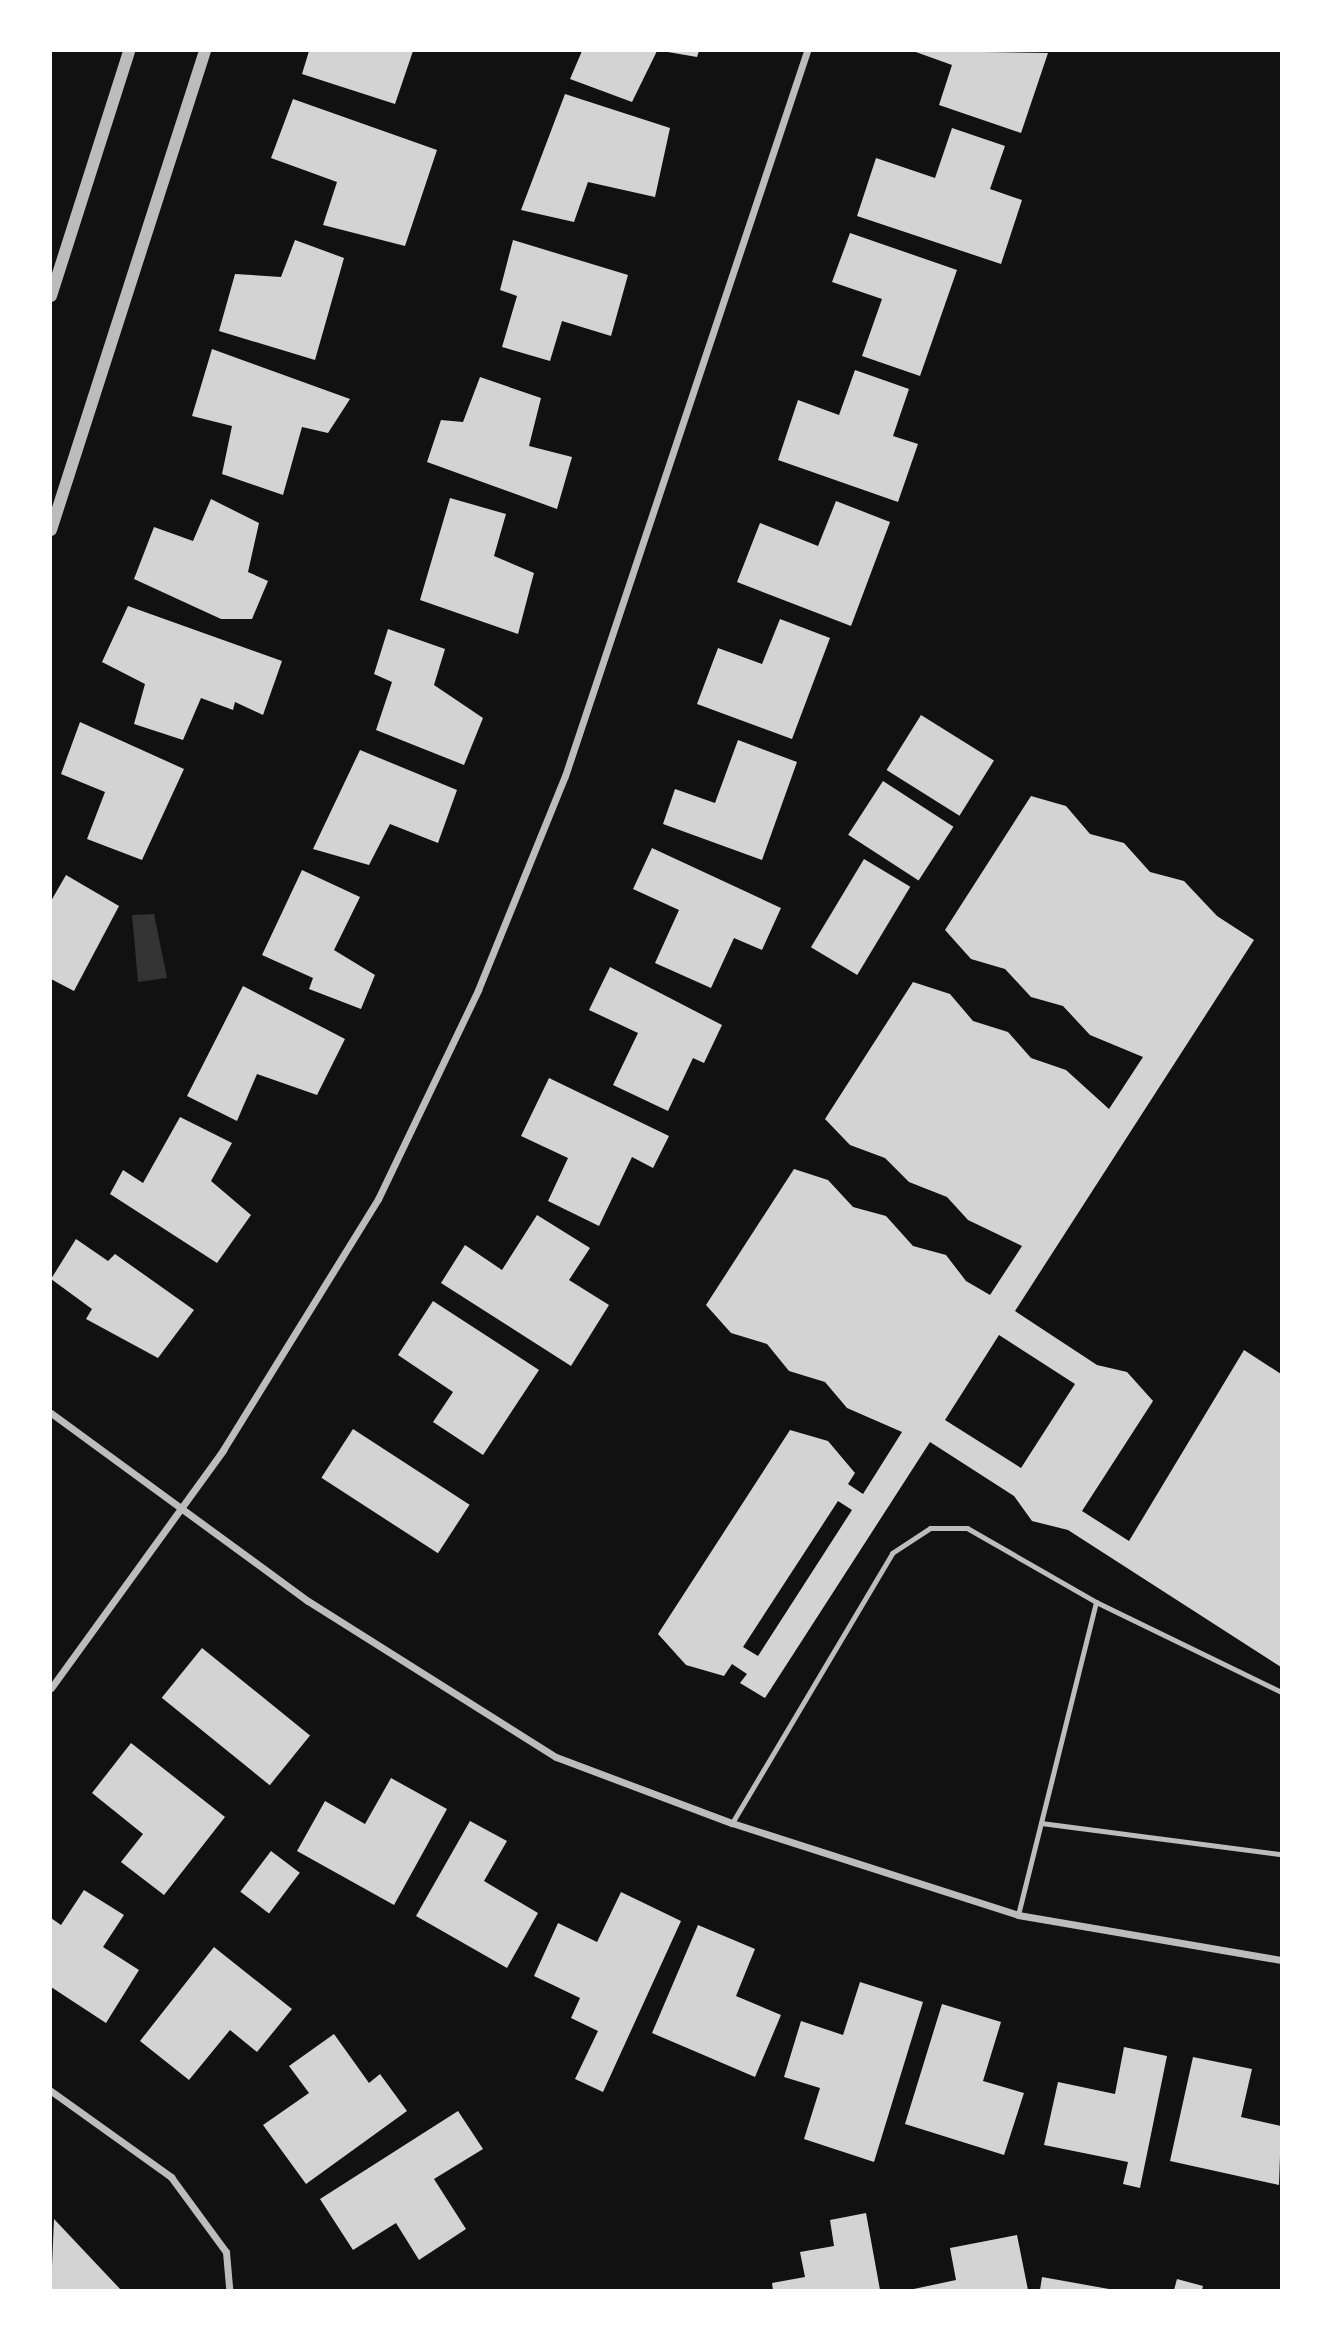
<!DOCTYPE html>
<style>
body{margin:0}
#map{position:relative;width:1332px;height:2341px;overflow:hidden;background:#111;font-family:"Golos Text",sans-serif}
div>[style]{position:absolute}
.water>*{inset:0;background:#333}
.building>*{inset:0;background:#d3d3d3;transform-origin:0 0}
.service>*{height:5px;margin:-2.5px;padding:0 2.5px;transform-origin:2.5px;border-radius:2.5px;background:#bcbcbc}
.minor>*{height:7px;margin:-3.5px;padding:0 3.5px;transform-origin:3.5px;border-radius:3.5px;background:#bcbcbc}
.tertiary>*{height:12px;margin:-6px;padding:0 6px;transform-origin:6px;border-radius:6px;background:#bcbcbc}
span{translate:-50% -50%;white-space:nowrap;text-align:center;line-height:1.15;-webkit-text-stroke:7px #fff;paint-order:stroke}
.frame{position:absolute;inset:0;border:52px solid #fff;pointer-events:none}
</style>
<div id="map">
<div class="water">
<div style="clip-path:polygon(154px 914px,167px 978px,138px 982px,132px 915px)"></div>
</div>
<div class="building">
<div style="clip-path:polygon(309px 51px,413px 51px,395px 104px,302px 74px)"></div>
<div style="clip-path:polygon(582px 51px,657px 51px,632px 102px,570px 79px)"></div>
<div style="clip-path:polygon(662px 51px,699px 51px,697px 57px)"></div>
<div style="clip-path:polygon(913px 51px,1048px 53px,1021px 133px,939px 105px,952px 65px)"></div>
<div style="clip-path:polygon(565px 94px,670px 128px,655px 197px,588px 182px,574px 222px,521px 210px)"></div>
<div style="clip-path:polygon(293px 99px,437px 150px,405px 246px,323px 225px,337px 182px,271px 158px)"></div>
<div style="clip-path:polygon(952px 128px,1005px 146px,990px 189px,1022px 200px,1001px 264px,857px 216px,876px 158px,935px 178px)"></div>
<div style="clip-path:polygon(850px 233px,957px 270px,920px 376px,862px 356px,882px 299px,832px 282px)"></div>
<div style="clip-path:polygon(295px 240px,344px 258px,315px 360px,219px 331px,235px 274px,281px 277px)"></div>
<div style="clip-path:polygon(513px 240px,628px 275px,611px 336px,562px 321px,550px 361px,502px 347px,517px 296px,500px 290px)"></div>
<div style="clip-path:polygon(212px 349px,350px 399px,328px 433px,302px 427px,283px 495px,222px 474px,232px 426px,192px 416px)"></div>
<div style="clip-path:polygon(855px 370px,909px 389px,893px 436px,918px 444px,898px 502px,778px 460px,798px 400px,839px 415px)"></div>
<div style="clip-path:polygon(480px 377px,541px 398px,529px 446px,572px 457px,557px 509px,427px 462px,441px 420px,463px 422px)"></div>
<div style="clip-path:polygon(450px 498px,506px 514px,494px 556px,534px 573px,518px 634px,420px 600px)"></div>
<div style="clip-path:polygon(211px 499px,259px 523px,248px 572px,268px 581px,252px 619px,221px 619px,134px 579px,154px 527px,193px 541px)"></div>
<div style="clip-path:polygon(836px 501px,890px 522px,851px 626px,737px 582px,760px 523px,818px 546px)"></div>
<div style="clip-path:polygon(128px 606px,282px 661px,263px 715px,235px 702px,233px 710px,201px 698px,183px 740px,134px 724px,145px 684px,102px 662px)"></div>
<div style="clip-path:polygon(780px 619px,830px 638px,792px 739px,697px 704px,718px 648px,762px 664px)"></div>
<div style="clip-path:polygon(388px 629px,445px 649px,434px 685px,483px 718px,464px 765px,376px 730px,392px 682px,374px 674px)"></div>
<div style="left:921px;top:715px;width:86px;height:65px;rotate:32deg"></div>
<div style="clip-path:polygon(80px 722px,184px 769px,142px 860px,87px 839px,105px 792px,61px 774px)"></div>
<div style="clip-path:polygon(738px 740px,797px 762px,762px 860px,663px 824px,675px 789px,715px 803px)"></div>
<div style="clip-path:polygon(360px 750px,457px 790px,438px 843px,390px 824px,369px 865px,313px 849px)"></div>
<div style="left:883px;top:781px;width:84px;height:64px;rotate:33deg"></div>
<div style="clip-path:polygon(evenodd,1031px 796px,1066px 806px,1090px 834px,1124px 843px,1150px 872px,1184px 881px,1217px 916px,1254px 940px,1015px 1311px,1097px 1365px,1127px 1372px,1153px 1401px,1082px 1511px,1129px 1541px,1244px 1350px,1281px 1374px,1281px 1667px,1068px 1530px,1032px 1521px,1014px 1496px,930px 1442px,765px 1698px,740px 1683px,747px 1674px,732px 1664px,724px 1676px,686px 1665px,658px 1634px,790px 1430px,828px 1441px,855px 1473px,848px 1484px,863px 1494px,902px 1432px,847px 1408px,825px 1382px,789px 1371px,767px 1344px,731px 1333px,706px 1305px,794px 1169px,828px 1180px,853px 1207px,886px 1216px,913px 1246px,946px 1255px,966px 1281px,990px 1295px,1022px 1246px,968px 1220px,947px 1197px,909px 1182px,885px 1158px,850px 1145px,825px 1119px,913px 982px,950px 994px,973px 1021px,1008px 1032px,1031px 1058px,1066px 1070px,1109px 1109px,1143px 1057px,1090px 1035px,1063px 1006px,1031px 997px,1005px 969px,971px 959px,945px 930px,1031px 796px,999px 1335px,1075px 1384px,1021px 1468px,945px 1420px,999px 1335px,1031px 796px,838px 1501px,852px 1510px,758px 1656px,743px 1647px,838px 1501px)"></div>
<div style="clip-path:polygon(652px 848px,781px 908px,762px 950px,734px 938px,711px 988px,655px 963px,679px 910px,633px 889px)"></div>
<div style="left:864px;top:859px;width:54px;height:103px;rotate:31deg"></div>
<div style="clip-path:polygon(302px 870px,360px 897px,334px 950px,375px 975px,361px 1009px,309px 989px,313px 978px,262px 955px)"></div>
<div style="clip-path:polygon(66px 875px,119px 906px,74px 991px,51px 979px,51px 901px)"></div>
<div style="clip-path:polygon(610px 967px,722px 1025px,704px 1063px,693px 1058px,668px 1111px,613px 1085px,638px 1033px,589px 1010px)"></div>
<div style="clip-path:polygon(243px 986px,345px 1039px,317px 1095px,257px 1074px,237px 1121px,187px 1096px)"></div>
<div style="clip-path:polygon(549px 1078px,669px 1136px,653px 1168px,632px 1157px,599px 1226px,548px 1201px,568px 1158px,521px 1136px)"></div>
<div style="clip-path:polygon(180px 1117px,232px 1143px,211px 1181px,251px 1215px,217px 1263px,110px 1194px,123px 1170px,143px 1183px)"></div>
<div style="clip-path:polygon(537px 1215px,590px 1248px,569px 1280px,609px 1305px,571px 1366px,441px 1283px,465px 1245px,502px 1270px)"></div>
<div style="clip-path:polygon(76px 1239px,108px 1261px,115px 1254px,194px 1310px,158px 1358px,86px 1319px,92px 1309px,51px 1279px)"></div>
<div style="clip-path:polygon(433px 1301px,539px 1370px,483px 1455px,433px 1422px,453px 1392px,398px 1355px)"></div>
<div style="left:353px;top:1429px;width:139px;height:58px;rotate:33deg"></div>
<div style="left:202px;top:1648px;width:139px;height:64px;rotate:39deg"></div>
<div style="clip-path:polygon(131px 1743px,225px 1817px,164px 1895px,121px 1862px,143px 1834px,92px 1793px)"></div>
<div style="clip-path:polygon(391px 1778px,447px 1809px,394px 1905px,297px 1851px,325px 1801px,365px 1824px)"></div>
<div style="clip-path:polygon(470px 1821px,507px 1841px,484px 1881px,538px 1913px,507px 1968px,416px 1916px)"></div>
<div style="left:271px;top:1851px;width:36px;height:51px;rotate:37deg"></div>
<div style="clip-path:polygon(84px 1890px,124px 1915px,103px 1947px,139px 1970px,106px 2023px,51px 1987px,51px 1918px,61px 1925px)"></div>
<div style="clip-path:polygon(621px 1892px,681px 1921px,603px 2092px,575px 2079px,598px 2031px,571px 2018px,580px 1998px,534px 1976px,558px 1923px,597px 1942px)"></div>
<div style="clip-path:polygon(698px 1925px,755px 1949px,736px 1996px,781px 2015px,755px 2077px,652px 2033px)"></div>
<div style="clip-path:polygon(214px 1947px,292px 2009px,257px 2052px,230px 2030px,189px 2080px,140px 2041px)"></div>
<div style="clip-path:polygon(860px 1982px,923px 2002px,874px 2162px,804px 2139px,820px 2088px,784px 2077px,801px 2021px,843px 2035px)"></div>
<div style="clip-path:polygon(942px 2004px,1001px 2022px,983px 2081px,1024px 2093px,1004px 2155px,905px 2124px)"></div>
<div style="clip-path:polygon(334px 2034px,369px 2083px,380px 2074px,407px 2111px,306px 2184px,263px 2125px,309px 2093px,289px 2066px)"></div>
<div style="clip-path:polygon(1124px 2047px,1167px 2056px,1140px 2188px,1123px 2184px,1128px 2162px,1044px 2145px,1058px 2082px,1115px 2094px)"></div>
<div style="clip-path:polygon(1193px 2057px,1252px 2069px,1241px 2117px,1281px 2126px,1279px 2185px,1170px 2161px)"></div>
<div style="clip-path:polygon(458px 2111px,483px 2149px,434px 2179px,466px 2229px,419px 2260px,396px 2223px,353px 2250px,320px 2199px)"></div>
<div style="clip-path:polygon(866px 2213px,880px 2290px,773px 2290px,772px 2283px,805px 2277px,800px 2252px,834px 2246px,830px 2220px)"></div>
<div style="clip-path:polygon(54px 2219px,121px 2290px,51px 2290px)"></div>
<div style="clip-path:polygon(1017px 2235px,1028px 2290px,909px 2290px,956px 2280px,950px 2248px)"></div>
<div style="clip-path:polygon(1042px 2277px,1109px 2289px,1109px 2290px,1040px 2290px)"></div>
<div style="clip-path:polygon(1177px 2279px,1203px 2286px,1202px 2290px,1174px 2290px)"></div>
</div>
<div class="service">
<div style="left:1096px;top:1602px;width:206px;rotate:25.9deg"></div>
<div style="left:732px;top:1823px;width:314px;rotate:-59.3deg"></div>
<div style="left:892px;top:1553px;width:45px;rotate:-33.3deg"></div>
<div style="left:930px;top:1528px;width:37px"></div>
<div style="left:967px;top:1528px;width:149px;rotate:29.8deg"></div>
<div style="left:1096px;top:1602px;width:323px;rotate:104deg"></div>
<div style="left:1041px;top:1823px;width:242px;rotate:7.4deg"></div>
</div>
<div class="minor">
<div style="left:51px;top:1413px;width:318px;rotate:36.2deg"></div>
<div style="left:308px;top:1601px;width:293px;rotate:32.2deg"></div>
<div style="left:556px;top:1757px;width:188px;rotate:20.6deg"></div>
<div style="left:732px;top:1823px;width:300px;rotate:17.8deg"></div>
<div style="left:1018px;top:1915px;width:267px;rotate:9.7deg"></div>
<div style="left:51px;top:1688px;width:294px;rotate:-54.1deg"></div>
<div style="left:223px;top:1450px;width:295px;rotate:-58.3deg"></div>
<div style="left:378px;top:1199px;width:232px;rotate:-64.4deg"></div>
<div style="left:478px;top:990px;width:231px;rotate:-67.9deg"></div>
<div style="left:565px;top:776px;width:764px;rotate:-71.54deg"></div>
<div style="left:51px;top:2091px;width:148px;rotate:35.6deg"></div>
<div style="left:171px;top:2177px;width:93px;rotate:53.7deg"></div>
<div style="left:226px;top:2252px;width:38px;rotate:85deg"></div>
</div>
<div class="tertiary">
<div style="left:51px;top:296px;width:257px;rotate:-72.3deg"></div>
<div style="left:51px;top:530px;width:503px;rotate:-72.18deg"></div>
</div>
<div class="frame"></div>
</div>
